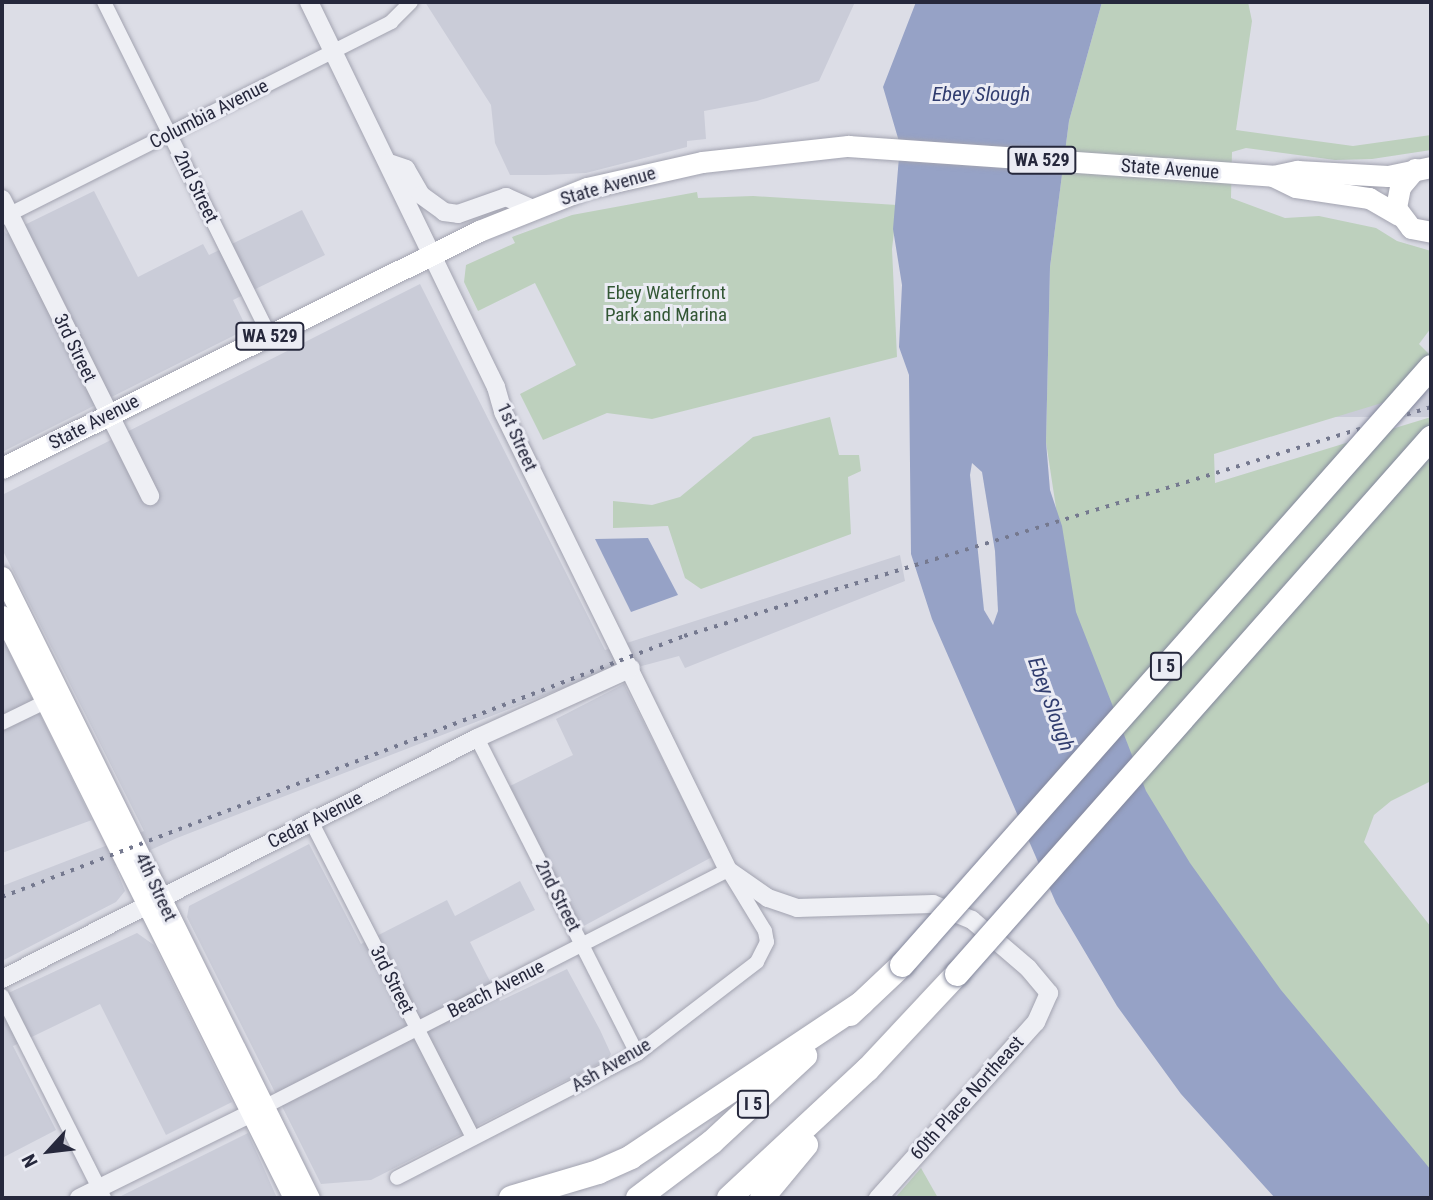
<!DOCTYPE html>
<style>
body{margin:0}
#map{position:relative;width:1433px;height:1200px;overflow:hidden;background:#dcdde6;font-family:"Roboto Condensed",sans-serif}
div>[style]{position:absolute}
.built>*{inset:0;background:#caccd8;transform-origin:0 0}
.green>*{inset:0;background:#bdd0bd}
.water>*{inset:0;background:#96a2c6}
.pier>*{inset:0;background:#dcdde6}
.roads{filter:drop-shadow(0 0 2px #a2a3b0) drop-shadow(0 0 2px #a2a3b0)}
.minor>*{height:14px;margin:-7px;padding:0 7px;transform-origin:7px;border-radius:7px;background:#eeeff4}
.tertiary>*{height:18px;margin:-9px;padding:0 9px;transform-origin:9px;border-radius:9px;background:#eeeff4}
.secondary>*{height:19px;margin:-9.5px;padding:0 9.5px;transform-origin:9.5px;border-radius:9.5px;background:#fff}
.primary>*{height:21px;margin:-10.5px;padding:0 10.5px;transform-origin:10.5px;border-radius:10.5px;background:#fff}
.motorway>*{height:24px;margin:-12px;padding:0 12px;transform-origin:12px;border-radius:12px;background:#fff}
.rail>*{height:3.5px;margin-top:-1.75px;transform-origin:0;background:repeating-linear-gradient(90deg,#75798f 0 3.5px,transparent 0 10.5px)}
.bridges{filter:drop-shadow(0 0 2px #83879c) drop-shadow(0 0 2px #83879c)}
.motorway-bridge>*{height:24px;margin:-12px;padding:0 12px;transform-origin:12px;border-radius:12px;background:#fff}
span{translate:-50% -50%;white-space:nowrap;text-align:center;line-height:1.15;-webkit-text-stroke:6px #ebecf4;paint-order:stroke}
.shield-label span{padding:2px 5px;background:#ebecf4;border:2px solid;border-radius:5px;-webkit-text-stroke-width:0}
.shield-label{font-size:18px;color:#26283c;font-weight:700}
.street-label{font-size:19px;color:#26283c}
.park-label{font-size:19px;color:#335735}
.water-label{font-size:21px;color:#313d6f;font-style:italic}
.frame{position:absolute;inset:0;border:4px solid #26283c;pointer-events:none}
.north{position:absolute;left:14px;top:1116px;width:70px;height:70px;-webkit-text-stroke:5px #ebecf4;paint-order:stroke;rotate:243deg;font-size:19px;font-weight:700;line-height:28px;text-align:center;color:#26283c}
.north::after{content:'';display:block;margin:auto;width:24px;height:32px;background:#26283c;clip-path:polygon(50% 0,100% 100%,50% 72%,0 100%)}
</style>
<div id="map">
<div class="built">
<div style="clip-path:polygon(425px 2px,855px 2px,819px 81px,757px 101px,704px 111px,706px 139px,687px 141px,687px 147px,586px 173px,546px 175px,510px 175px,495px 143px,491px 105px)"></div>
<div style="clip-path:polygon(94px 191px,138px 277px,203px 244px,209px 255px,302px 210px,325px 255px,233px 300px,247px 329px,2px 452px,2px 227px,6px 234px)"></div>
<div style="clip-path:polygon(420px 284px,605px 650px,900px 555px,905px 581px,685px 668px,679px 656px,571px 685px,177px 838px,115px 866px,125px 891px,116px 902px,2px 961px,2px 886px,144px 831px,2px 549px,2px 495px)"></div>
<div style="left:1431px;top:388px;width:29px;height:227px;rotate:90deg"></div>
<div style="clip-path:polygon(2px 637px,92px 820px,2px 853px)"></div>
<div style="clip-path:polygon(624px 684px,712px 857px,580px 928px,510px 786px,573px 755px,556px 719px)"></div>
<div style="clip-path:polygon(309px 844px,361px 944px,447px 900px,455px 916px,520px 881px,535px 910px,470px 942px,500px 1001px,567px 969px,600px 1030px,611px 1054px,608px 1059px,371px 1180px,321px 1184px,187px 917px,189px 906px)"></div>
<div style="clip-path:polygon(137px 933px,154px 945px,232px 1102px,166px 1135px,100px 1004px,13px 1046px,56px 1130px,2px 1158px,2px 996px)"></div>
<div style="clip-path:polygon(248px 1133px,277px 1198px,120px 1198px,119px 1197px)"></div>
</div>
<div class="green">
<div style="clip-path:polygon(1102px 2px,1248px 2px,1252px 21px,1236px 130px,1353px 146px,1431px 135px,1431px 150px,1372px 159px,1335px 160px,1246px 148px,1232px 152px,1231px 198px,1285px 218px,1319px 216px,1376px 228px,1397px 241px,1431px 251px,1431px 328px,1419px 344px,1431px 356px,1431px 388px,1214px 454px,1215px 483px,1431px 417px,1431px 781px,1391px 801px,1374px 815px,1364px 842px,1431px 927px,1431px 1181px,1170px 858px,1076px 639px,1046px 442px,1050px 267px,1069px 121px)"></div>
<div style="clip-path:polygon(697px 192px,698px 198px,753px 196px,897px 205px,892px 249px,897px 357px,652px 419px,607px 413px,543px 440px,520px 394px,576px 365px,535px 283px,478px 311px,464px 282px,466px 265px,515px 243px,512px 237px,572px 215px)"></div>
<div style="clip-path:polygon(830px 417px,839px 455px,859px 455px,861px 471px,848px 477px,851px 534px,701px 589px,685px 578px,668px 526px,613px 528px,613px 501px,652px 505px,680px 497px,753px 437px)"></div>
<div style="clip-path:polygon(921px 1168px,938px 1198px,895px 1198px)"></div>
</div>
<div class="water">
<div style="clip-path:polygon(916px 2px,1102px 2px,1069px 121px,1050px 267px,1046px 442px,1050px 490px,1062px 526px,1076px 612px,1146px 791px,1190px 863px,1281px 990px,1431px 1170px,1431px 1198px,1275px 1198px,1181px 1094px,1117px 1006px,1056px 903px,932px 619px,911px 554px,909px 375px,899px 347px,902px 285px,893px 229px,900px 145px,883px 87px)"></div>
<div style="clip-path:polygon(648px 538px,678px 595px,631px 612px,595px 539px)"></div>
</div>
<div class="pier">
<div style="clip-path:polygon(972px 463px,982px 472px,995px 551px,998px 611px,993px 625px,984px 610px,970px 475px)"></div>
</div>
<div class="roads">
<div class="minor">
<div style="left:104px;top:2px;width:373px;rotate:63.6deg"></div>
<div style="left:2px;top:218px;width:436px;rotate:-26.7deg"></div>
<div style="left:391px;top:22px;width:28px;rotate:-45deg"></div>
<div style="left:2px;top:723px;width:48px;rotate:-26deg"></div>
<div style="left:477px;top:738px;width:354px;rotate:63.1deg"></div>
<div style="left:311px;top:821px;width:356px;rotate:62.9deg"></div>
<div style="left:2px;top:996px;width:226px;rotate:63.2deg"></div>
<div style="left:264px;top:1107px;width:521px;rotate:-27.06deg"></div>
<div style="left:728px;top:870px;width:71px;rotate:58.8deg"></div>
<div style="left:765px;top:931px;width:11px;rotate:80deg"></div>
<div style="left:767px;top:942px;width:22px;rotate:117deg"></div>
<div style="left:757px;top:962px;width:151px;rotate:142.5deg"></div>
<div style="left:637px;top:1054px;width:270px;rotate:152.7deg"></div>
</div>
<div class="tertiary">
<div style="left:309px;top:2px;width:428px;rotate:64.1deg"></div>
<div style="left:496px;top:387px;width:26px;rotate:74deg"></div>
<div style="left:503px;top:412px;width:510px;rotate:63.84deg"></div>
<div style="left:728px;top:870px;width:49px;rotate:35deg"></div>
<div style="left:768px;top:898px;width:31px;rotate:19deg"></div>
<div style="left:797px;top:908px;width:136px;rotate:-1.7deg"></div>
<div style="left:933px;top:904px;width:42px;rotate:22.3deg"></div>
<div style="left:972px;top:920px;width:74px;rotate:40.6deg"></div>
<div style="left:1028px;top:968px;width:33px;rotate:50deg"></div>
<div style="left:1049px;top:993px;width:32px;rotate:114deg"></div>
<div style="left:1036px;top:1022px;width:237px;rotate:131.9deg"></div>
<div style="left:389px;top:163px;width:18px;rotate:19deg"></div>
<div style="left:406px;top:169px;width:30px;rotate:60deg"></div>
<div style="left:421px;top:195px;width:29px;rotate:36deg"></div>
<div style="left:444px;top:212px;width:14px;rotate:8deg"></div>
<div style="left:458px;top:214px;width:51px;rotate:-19.5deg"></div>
<div style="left:506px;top:197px;width:30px;rotate:24deg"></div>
<div style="left:2px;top:199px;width:332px;rotate:63.5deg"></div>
<div style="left:2px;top:979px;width:533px;rotate:-26.9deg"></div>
<div style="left:477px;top:738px;width:169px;rotate:-24.4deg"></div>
<div style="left:79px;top:1198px;width:191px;rotate:-26.2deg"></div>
</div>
<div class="secondary">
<div style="left:2px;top:576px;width:694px;rotate:63.66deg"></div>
<div style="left:2px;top:615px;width:652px;rotate:63.47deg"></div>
</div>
<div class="primary">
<div style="left:1415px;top:169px;width:23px;rotate:130deg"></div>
<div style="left:1400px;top:187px;width:21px;rotate:101deg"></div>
<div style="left:1396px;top:208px;width:25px;rotate:53deg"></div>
<div style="left:1411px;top:228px;width:20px;rotate:11deg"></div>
<div style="left:1273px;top:176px;width:25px;rotate:26deg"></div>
<div style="left:1296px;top:187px;width:74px;rotate:8.6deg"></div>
<div style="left:1369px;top:198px;width:34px;rotate:30deg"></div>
<div style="left:2px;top:468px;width:533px;rotate:-26.42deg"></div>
<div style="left:479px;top:231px;width:116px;rotate:-21.7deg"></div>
<div style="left:587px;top:188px;width:118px;rotate:-12.7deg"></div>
<div style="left:702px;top:162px;width:147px;rotate:-6.3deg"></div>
<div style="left:848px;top:146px;width:426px;rotate:4deg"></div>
<div style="left:1273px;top:176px;width:25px;rotate:-12deg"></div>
<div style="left:1297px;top:171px;width:91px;rotate:3.1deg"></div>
<div style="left:1388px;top:176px;width:44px;rotate:-11.8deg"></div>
</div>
<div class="motorway">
<div style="left:850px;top:1014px;width:71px;rotate:-43.3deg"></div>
<div style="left:511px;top:1198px;width:91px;rotate:-16.6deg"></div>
<div style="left:598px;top:1172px;width:36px;rotate:-24deg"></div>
<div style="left:631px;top:1157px;width:278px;rotate:-33.7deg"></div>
<div style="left:638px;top:1198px;width:93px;rotate:-37.1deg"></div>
<div style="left:712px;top:1142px;width:127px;rotate:-42.8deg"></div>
<div style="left:729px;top:1198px;width:190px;rotate:-42.9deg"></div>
<div style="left:868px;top:1069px;width:130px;rotate:-46.9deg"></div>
<div style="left:762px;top:1198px;width:69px;rotate:-50.3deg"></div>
</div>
</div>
<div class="rail">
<div style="left:2px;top:897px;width:730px;rotate:-20.94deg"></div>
<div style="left:684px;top:636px;width:781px;rotate:-17.04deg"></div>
</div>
<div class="bridges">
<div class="motorway-bridge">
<div style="left:902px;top:965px;width:798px;rotate:-48.5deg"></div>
<div style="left:957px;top:974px;width:716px;rotate:-48.51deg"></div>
</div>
</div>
<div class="shield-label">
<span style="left:1042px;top:160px">WA 529</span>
<span style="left:270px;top:336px">WA 529</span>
<span style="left:1166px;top:666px">I 5</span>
<span style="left:753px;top:1104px">I 5</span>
</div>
<div class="street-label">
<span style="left:209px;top:114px;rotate:-27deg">Columbia Avenue</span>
<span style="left:1170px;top:169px;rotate:4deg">State Avenue</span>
<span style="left:608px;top:186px;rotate:-16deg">State Avenue</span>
<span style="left:196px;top:187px;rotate:64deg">2nd Street</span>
<span style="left:75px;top:348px;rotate:64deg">3rd Street</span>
<span style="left:94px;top:422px;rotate:-27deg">State Avenue</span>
<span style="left:517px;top:437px;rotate:66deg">1st Street</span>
<span style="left:315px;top:820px;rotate:-27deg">Cedar Avenue</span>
<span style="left:156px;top:887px;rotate:65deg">4th Street</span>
<span style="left:558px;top:896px;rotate:63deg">2nd Street</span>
<span style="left:392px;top:980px;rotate:63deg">3rd Street</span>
<span style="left:496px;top:989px;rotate:-27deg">Beach Avenue</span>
<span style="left:611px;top:1065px;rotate:-30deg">Ash Avenue</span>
<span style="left:967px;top:1098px;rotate:-48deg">60th Place Northeast</span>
</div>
<div class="park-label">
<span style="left:666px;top:304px">Ebey Waterfront<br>Park and Marina</span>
</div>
<div class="water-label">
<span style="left:981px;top:94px">Ebey Slough</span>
<span style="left:1051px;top:704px;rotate:70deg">Ebey Slough</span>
</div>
<div class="frame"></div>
<div class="north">N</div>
</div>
